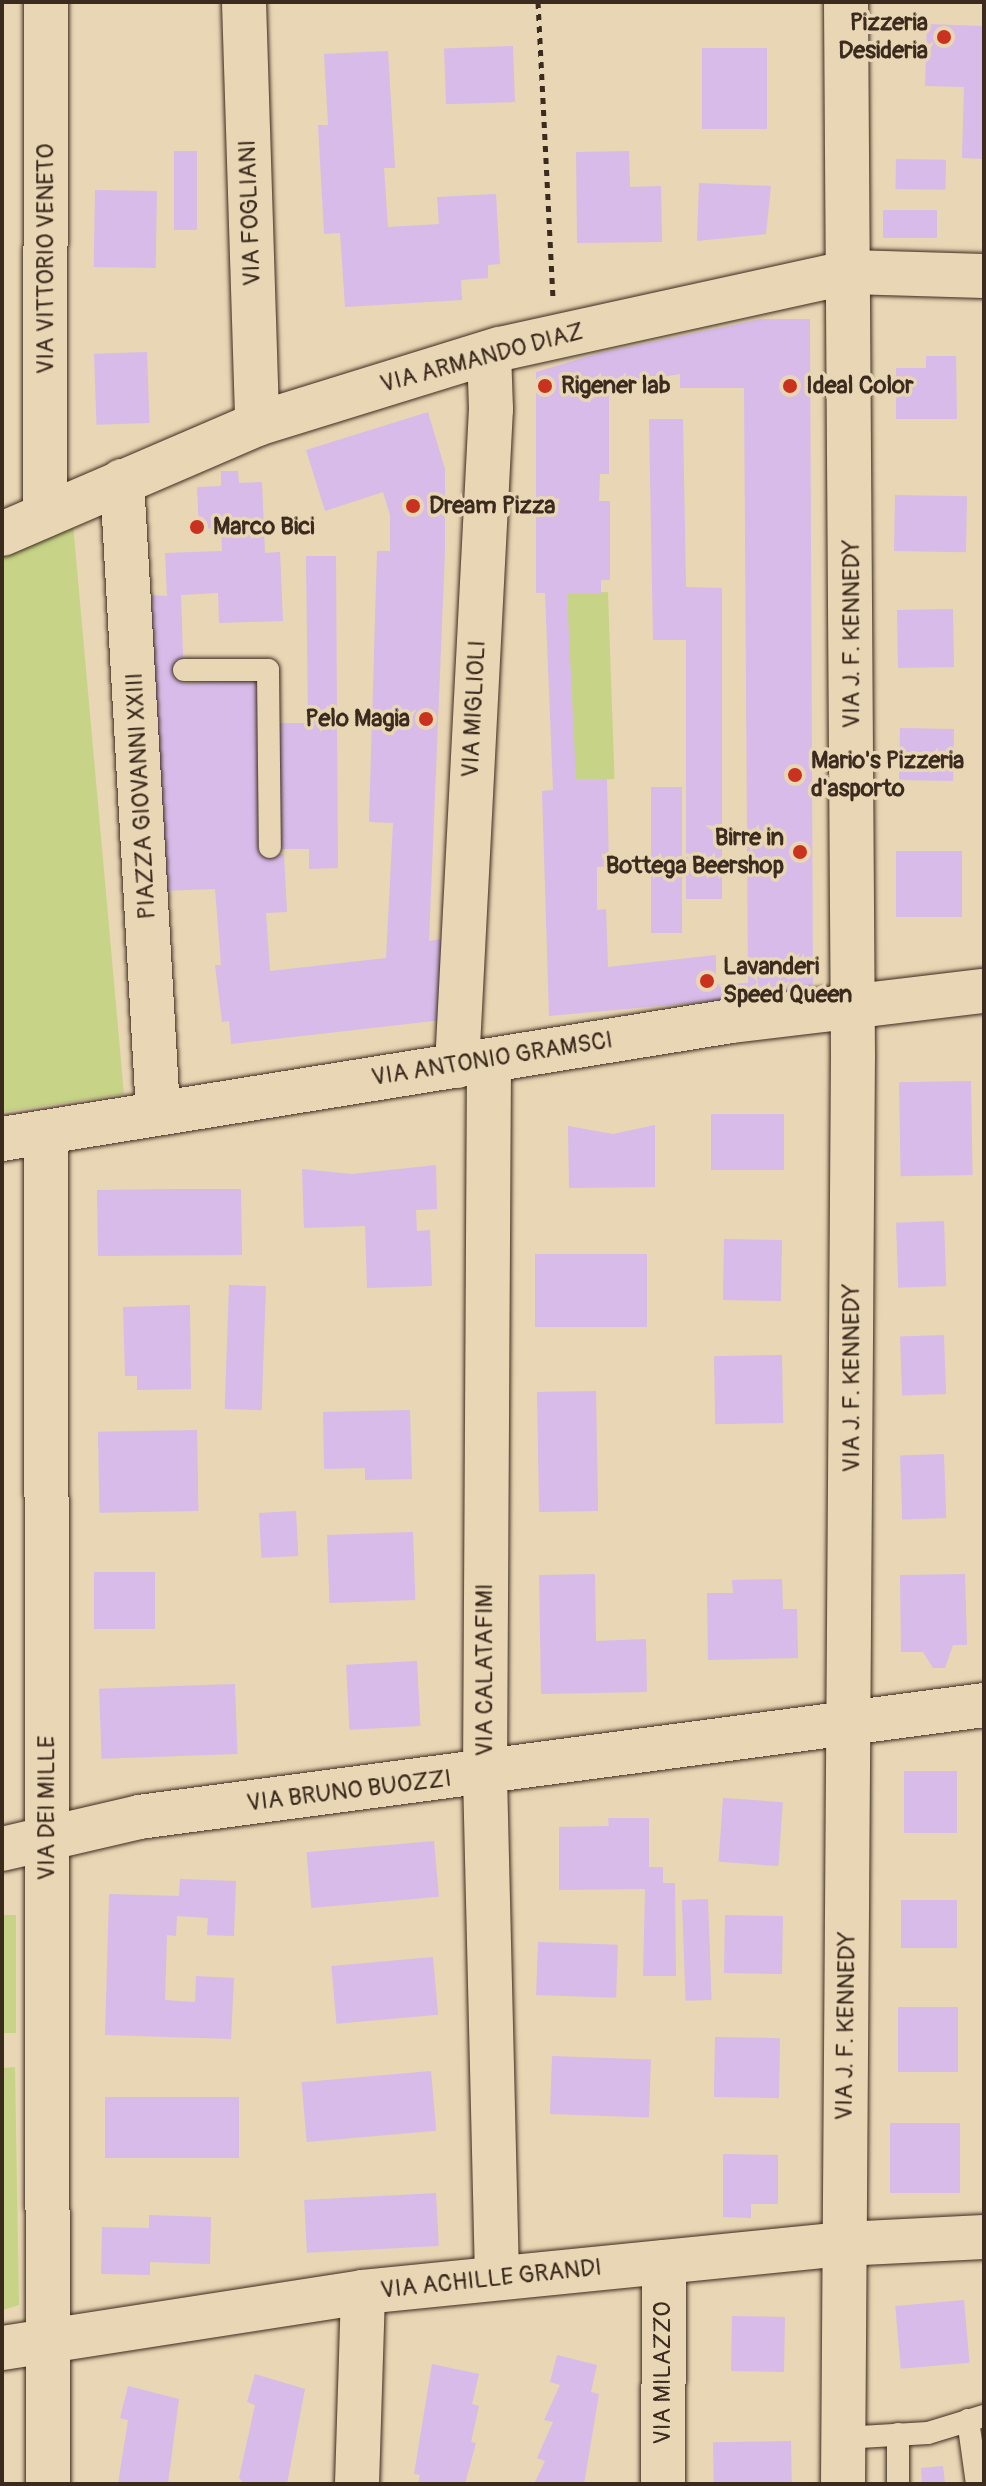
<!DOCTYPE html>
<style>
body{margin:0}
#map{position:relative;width:986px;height:2486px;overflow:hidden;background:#e9d6b4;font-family:Pangolin,sans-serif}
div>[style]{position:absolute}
.green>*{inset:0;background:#c7d487;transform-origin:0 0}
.building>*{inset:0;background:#d8bbe8;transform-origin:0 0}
.path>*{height:5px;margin-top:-2.5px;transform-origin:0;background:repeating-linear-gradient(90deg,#3b2a1e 0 6px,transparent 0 12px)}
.roads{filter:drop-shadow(0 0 2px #3b2a1e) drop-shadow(0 0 2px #3b2a1e)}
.lane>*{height:22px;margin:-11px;padding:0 11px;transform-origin:11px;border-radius:11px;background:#e9d6b4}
.street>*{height:44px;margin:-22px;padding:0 22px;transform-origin:22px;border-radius:22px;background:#e9d6b4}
.secondary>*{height:44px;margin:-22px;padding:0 22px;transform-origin:22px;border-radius:22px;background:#e9d6b4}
.dots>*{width:22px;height:22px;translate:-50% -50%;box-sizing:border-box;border:4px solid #e9d6b4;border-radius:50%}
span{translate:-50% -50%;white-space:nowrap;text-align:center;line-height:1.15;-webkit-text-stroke:7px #e9d6b4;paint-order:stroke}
.poi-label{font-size:24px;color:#3b2a1e;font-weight:700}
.right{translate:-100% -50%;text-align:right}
.left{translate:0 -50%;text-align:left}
.street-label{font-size:24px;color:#3b2a1e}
.frame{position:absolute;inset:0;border:4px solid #3b2a1e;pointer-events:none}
</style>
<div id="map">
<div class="green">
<div style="clip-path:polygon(73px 524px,124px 1094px,2px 1112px,2px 553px)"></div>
<div style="left:608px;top:592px;width:187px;height:41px;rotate:88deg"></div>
<div style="left:2px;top:1915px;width:14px;height:118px"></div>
<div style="clip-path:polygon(15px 2067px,19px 2305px,2px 2310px,2px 2068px)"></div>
</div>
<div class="building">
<div style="clip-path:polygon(927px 24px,984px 26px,984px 159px,962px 158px,964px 87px,925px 86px)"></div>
<div style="left:513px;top:46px;width:56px;height:69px;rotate:88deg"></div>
<div style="left:702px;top:48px;width:65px;height:81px"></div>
<div style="clip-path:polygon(388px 51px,395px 168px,384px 168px,388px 227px,439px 224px,437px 197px,496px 194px,500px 264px,488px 265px,488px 278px,461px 280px,462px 300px,345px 307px,340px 233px,324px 234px,318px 125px,328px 125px,324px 54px)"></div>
<div style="left:174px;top:151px;width:23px;height:79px"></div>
<div style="clip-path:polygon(629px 151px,630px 187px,661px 186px,662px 242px,577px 243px,576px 152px)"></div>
<div style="left:896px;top:159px;width:50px;height:30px;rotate:1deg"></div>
<div style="clip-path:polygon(699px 183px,771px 186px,766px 234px,697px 241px)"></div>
<div style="left:95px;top:190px;width:62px;height:77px;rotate:1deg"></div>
<div style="left:883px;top:210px;width:54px;height:28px"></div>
<div style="clip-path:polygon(evenodd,761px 319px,810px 319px,813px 992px,549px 1016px,542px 791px,553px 790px,545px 593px,536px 593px,536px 372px,599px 353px,761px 319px,680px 374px,680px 388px,744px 388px,748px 983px,716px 984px,716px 955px,608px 967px,606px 909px,597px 910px,597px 867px,609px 866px,607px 779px,576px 779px,567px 594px,601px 593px,601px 580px,610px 580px,610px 501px,599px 501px,600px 474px,609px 474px,609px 386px,680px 374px)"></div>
<div style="left:147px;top:352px;width:71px;height:53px;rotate:88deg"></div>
<div style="clip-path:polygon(926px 356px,956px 356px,957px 419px,896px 419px,896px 368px,926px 368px)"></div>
<div style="clip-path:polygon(428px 412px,445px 469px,445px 551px,429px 941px,441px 939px,451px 1019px,231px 1044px,229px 1021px,222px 1022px,215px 965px,221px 965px,215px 889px,162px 891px,151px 595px,167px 596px,165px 553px,222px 551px,221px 528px,199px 529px,197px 487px,221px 486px,221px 471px,238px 471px,239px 483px,262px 482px,265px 553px,280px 552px,283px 621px,219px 623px,218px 593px,181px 595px,184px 683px,257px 680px,264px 855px,284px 854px,287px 912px,266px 913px,270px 971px,386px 958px,393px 823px,369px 822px,377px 551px,390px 551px,390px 515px,383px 492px,325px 511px,306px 450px)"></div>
<div style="clip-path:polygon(649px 419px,683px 419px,686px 587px,722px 588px,722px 899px,686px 899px,686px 640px,653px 640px)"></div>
<div style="left:895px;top:495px;width:72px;height:56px;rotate:1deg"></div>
<div style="clip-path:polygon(306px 556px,336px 556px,338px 868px,309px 869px,309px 849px,278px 849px,277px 723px,308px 723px)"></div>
<div style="left:953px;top:609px;width:58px;height:56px;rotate:89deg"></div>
<div style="left:900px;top:728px;width:54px;height:52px;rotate:1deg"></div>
<div style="left:651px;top:787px;width:31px;height:146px"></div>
<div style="left:896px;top:851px;width:66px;height:66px"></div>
<div style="left:971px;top:1081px;width:94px;height:72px;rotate:89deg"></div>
<div style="left:711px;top:1114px;width:73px;height:56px"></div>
<div style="clip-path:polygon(655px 1125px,655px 1187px,569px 1188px,568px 1126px,613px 1134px)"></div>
<div style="clip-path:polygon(436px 1165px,437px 1209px,416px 1210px,417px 1231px,430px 1230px,432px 1286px,367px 1288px,365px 1226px,304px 1228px,302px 1169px,352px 1174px)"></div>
<div style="clip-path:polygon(173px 1189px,241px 1189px,242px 1255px,98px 1256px,97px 1190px)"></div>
<div style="left:944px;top:1221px;width:65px;height:48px;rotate:88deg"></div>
<div style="left:724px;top:1239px;width:58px;height:61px;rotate:1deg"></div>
<div style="left:535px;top:1254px;width:112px;height:73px"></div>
<div style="left:229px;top:1285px;width:37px;height:124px;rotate:2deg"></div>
<div style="clip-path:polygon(190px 1305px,191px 1389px,137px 1390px,137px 1376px,125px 1376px,123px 1307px)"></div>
<div style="left:944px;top:1335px;width:59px;height:44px;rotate:88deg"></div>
<div style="left:782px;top:1355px;width:68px;height:68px;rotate:89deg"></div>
<div style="left:596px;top:1391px;width:120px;height:59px;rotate:89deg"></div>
<div style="clip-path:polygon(410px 1410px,412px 1479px,365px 1480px,365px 1468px,324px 1469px,323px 1412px)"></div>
<div style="left:197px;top:1430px;width:81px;height:99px;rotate:89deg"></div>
<div style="left:944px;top:1454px;width:64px;height:44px;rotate:88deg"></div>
<div style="left:296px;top:1511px;width:45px;height:37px;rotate:87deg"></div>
<div style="left:413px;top:1532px;width:68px;height:86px;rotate:88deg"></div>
<div style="left:94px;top:1572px;width:61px;height:57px"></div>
<div style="clip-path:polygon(595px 1574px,596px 1641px,646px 1639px,647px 1692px,541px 1694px,539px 1575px)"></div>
<div style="clip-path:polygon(965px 1574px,967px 1645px,953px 1645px,945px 1668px,933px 1668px,923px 1652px,901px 1652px,900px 1575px)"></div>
<div style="clip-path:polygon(782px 1579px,783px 1609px,797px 1609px,798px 1658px,708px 1660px,707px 1593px,733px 1593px,732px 1580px)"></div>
<div style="left:417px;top:1661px;width:65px;height:71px;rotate:87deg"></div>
<div style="left:235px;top:1684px;width:70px;height:136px;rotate:88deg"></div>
<div style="left:957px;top:1771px;width:62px;height:53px;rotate:90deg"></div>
<div style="left:723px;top:1798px;width:60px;height:64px;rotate:4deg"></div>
<div style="clip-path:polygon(608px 1818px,649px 1818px,649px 1867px,663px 1867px,663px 1883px,675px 1883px,676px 1976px,643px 1976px,645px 1889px,559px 1890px,559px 1827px,609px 1826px)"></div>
<div style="left:434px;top:1841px;width:56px;height:128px;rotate:85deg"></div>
<div style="clip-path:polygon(180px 1879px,236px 1881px,234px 1936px,207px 1935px,208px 1918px,177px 1916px,176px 1936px,167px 1935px,165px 2000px,195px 2002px,196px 1976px,234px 1978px,231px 2039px,105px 2035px,109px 1894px,179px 1896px)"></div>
<div style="left:708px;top:1899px;width:101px;height:26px;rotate:88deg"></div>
<div style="left:901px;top:1900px;width:56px;height:48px"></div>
<div style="left:725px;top:1915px;width:58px;height:58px;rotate:1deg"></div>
<div style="left:538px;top:1942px;width:80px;height:53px;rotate:2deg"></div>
<div style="left:433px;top:1957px;width:58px;height:102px;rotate:85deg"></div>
<div style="left:898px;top:2007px;width:60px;height:65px"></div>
<div style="left:715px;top:2037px;width:65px;height:60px;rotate:1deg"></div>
<div style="left:552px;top:2056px;width:99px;height:58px;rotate:2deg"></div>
<div style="left:431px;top:2071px;width:60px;height:130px;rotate:85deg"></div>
<div style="left:105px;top:2097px;width:134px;height:61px"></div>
<div style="left:890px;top:2123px;width:70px;height:70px"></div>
<div style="clip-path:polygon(723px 2154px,778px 2155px,778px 2204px,751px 2204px,751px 2218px,723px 2217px)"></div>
<div style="left:436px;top:2193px;width:53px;height:132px;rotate:87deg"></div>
<div style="clip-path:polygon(149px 2215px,211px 2217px,210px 2264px,150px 2262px,150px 2275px,101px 2274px,102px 2227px,149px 2228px)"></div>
<div style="left:964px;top:2300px;width:63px;height:69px;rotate:85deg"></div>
<div style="left:732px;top:2316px;width:53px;height:55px;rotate:1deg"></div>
<div style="clip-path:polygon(557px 2355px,597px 2365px,591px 2392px,599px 2394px,584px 2484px,534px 2484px,545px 2461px,537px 2458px,553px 2422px,544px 2420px,560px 2385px,550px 2382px)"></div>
<div style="clip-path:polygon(432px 2364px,479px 2374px,472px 2404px,479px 2406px,471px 2442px,476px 2443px,465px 2484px,418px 2484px,420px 2475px,414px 2474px)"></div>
<div style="clip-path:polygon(255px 2374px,305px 2389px,287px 2484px,245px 2484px,239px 2478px,255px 2405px,247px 2402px)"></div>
<div style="clip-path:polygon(128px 2386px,179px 2399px,168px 2484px,118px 2484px,128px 2420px,120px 2418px)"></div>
<div style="left:791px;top:2441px;width:43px;height:78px;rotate:89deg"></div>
<div style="clip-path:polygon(943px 2466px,945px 2484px,922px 2484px,921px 2468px)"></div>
</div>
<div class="path">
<div style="left:538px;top:2px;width:294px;rotate:87.1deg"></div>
</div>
<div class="roads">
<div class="lane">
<div style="left:184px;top:670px;width:84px"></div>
<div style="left:268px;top:670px;width:177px;rotate:89.4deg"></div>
<div style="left:968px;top:2420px;width:65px;rotate:82deg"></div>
<div style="left:898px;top:2434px;width:50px;rotate:90deg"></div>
<div style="left:843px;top:2438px;width:85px;rotate:-3.4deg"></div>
<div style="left:928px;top:2433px;width:59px;rotate:-16.9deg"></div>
</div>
<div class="street">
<div style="left:244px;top:2px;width:422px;rotate:88.2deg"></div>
<div style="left:122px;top:481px;width:631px;rotate:86.73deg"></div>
<div style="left:45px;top:515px;width:513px;rotate:-89.89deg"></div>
<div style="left:489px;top:1062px;width:713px;rotate:90.32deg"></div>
<div style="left:485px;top:1775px;width:503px;rotate:88.63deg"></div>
<div style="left:457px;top:1066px;width:658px;rotate:-87.04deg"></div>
<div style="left:491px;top:409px;width:56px;rotate:-92deg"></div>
<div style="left:46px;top:1132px;width:1352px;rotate:89.92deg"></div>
<div style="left:2px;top:1139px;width:738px;rotate:-9.19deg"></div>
<div style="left:731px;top:1021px;width:255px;rotate:-6.8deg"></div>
<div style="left:2px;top:1849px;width:141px;rotate:-13.1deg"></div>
<div style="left:139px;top:1817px;width:852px;rotate:-7.55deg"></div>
<div style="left:2px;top:2348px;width:365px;rotate:-8.8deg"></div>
<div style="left:363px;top:2292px;width:481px;rotate:-5.7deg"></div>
<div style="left:842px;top:2244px;width:142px;rotate:-2.8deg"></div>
<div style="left:357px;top:2484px;width:192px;rotate:-88.2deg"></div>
<div style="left:663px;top:2484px;width:222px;rotate:-89.7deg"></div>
<div style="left:843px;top:2484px;width:1427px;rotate:-89.6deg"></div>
<div style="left:853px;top:1057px;width:1055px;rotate:-90.38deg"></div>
</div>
<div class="secondary">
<div style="left:2px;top:534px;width:278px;rotate:-23.3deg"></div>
<div style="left:257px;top:424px;width:254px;rotate:-17.2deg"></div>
<div style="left:500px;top:349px;width:358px;rotate:-12.4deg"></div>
<div style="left:850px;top:272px;width:134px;rotate:1.7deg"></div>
</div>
</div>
<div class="dots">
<div style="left:944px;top:37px;background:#c8321e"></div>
<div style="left:545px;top:386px;background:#c8321e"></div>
<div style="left:790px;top:386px;background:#c8321e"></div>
<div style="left:413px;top:506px;background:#c8321e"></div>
<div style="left:197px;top:527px;background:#c8321e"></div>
<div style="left:426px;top:719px;background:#c8321e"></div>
<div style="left:795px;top:775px;background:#c8321e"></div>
<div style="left:800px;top:852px;background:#c8321e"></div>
<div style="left:707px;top:981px;background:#c8321e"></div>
</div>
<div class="poi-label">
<span class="right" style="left:928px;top:37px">Pizzeria<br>Desideria</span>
<span class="left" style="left:561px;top:386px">Rigener lab</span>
<span class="left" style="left:806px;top:386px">Ideal Color</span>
<span class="left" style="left:429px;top:506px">Dream Pizza</span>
<span class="left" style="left:213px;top:527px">Marco Bici</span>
<span class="right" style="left:410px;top:719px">Pelo Magia</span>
<span class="left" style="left:811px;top:775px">Mario's Pizzeria<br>d'asporto</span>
<span class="right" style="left:784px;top:852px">Birre in<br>Bottega Beershop</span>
<span class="left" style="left:723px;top:981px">Lavanderi<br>Speed Queen</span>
</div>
<div class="street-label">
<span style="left:250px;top:213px;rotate:-92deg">VIA FOGLIANI</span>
<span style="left:46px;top:259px;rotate:-90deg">VIA VITTORIO VENETO</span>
<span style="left:482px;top:358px;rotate:-15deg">VIA ARMANDO DIAZ</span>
<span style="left:852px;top:634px;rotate:-90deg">VIA J. F. KENNEDY</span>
<span style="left:474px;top:709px;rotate:-87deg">VIA MIGLIOLI</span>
<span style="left:141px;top:796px;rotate:-93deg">PIAZZA GIOVANNI XXIII</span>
<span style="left:492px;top:1059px;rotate:-9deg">VIA ANTONIO GRAMSCI</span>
<span style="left:852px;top:1378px;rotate:-90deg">VIA J. F. KENNEDY</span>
<span style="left:485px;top:1670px;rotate:-90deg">VIA CALATAFIMI</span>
<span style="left:349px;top:1791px;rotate:-7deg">VIA BRUNO BUOZZI</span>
<span style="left:47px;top:1808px;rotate:-90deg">VIA DEI MILLE</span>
<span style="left:846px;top:2026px;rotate:-89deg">VIA J. F. KENNEDY</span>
<span style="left:491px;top:2279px;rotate:-6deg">VIA ACHILLE GRANDI</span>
<span style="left:663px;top:2373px;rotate:-90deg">VIA MILAZZO</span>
</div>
<div class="frame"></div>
</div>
